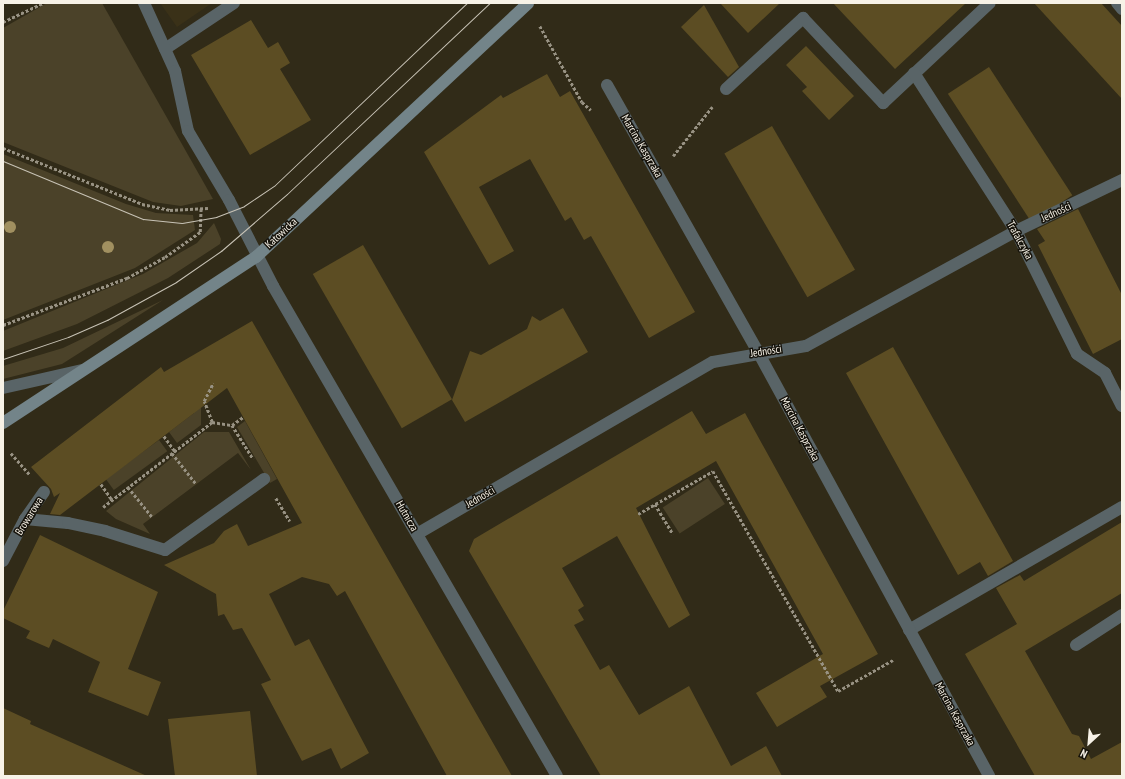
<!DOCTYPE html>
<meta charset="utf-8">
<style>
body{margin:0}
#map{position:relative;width:1125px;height:779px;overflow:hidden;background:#312b18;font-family:"PT Sans Narrow",sans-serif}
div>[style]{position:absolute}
.built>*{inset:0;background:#3a3118}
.green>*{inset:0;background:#4b4229;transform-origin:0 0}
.building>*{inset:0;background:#5c4d23;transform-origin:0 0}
.path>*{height:2.5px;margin-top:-1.25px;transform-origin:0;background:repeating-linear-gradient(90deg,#989283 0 3px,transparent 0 5px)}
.lane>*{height:12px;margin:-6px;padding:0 6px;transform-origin:6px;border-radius:6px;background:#596467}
.street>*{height:12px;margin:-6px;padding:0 6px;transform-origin:6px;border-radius:6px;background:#596467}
.secondary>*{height:12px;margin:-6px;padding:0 6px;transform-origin:6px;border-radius:6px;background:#738489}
.tram>*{height:1px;margin:-0.5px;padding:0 0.5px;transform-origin:0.5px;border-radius:0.5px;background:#c8c3b6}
.trees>*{width:12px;height:12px;margin:-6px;border-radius:50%;background:#a19060}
span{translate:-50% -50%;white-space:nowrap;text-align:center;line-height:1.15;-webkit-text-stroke:3px #16130b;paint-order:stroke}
.street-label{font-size:11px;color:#f7f2e7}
.frame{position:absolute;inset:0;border:4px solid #f7f2e7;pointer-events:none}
.north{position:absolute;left:1069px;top:723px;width:40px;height:40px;-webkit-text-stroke:3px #16130b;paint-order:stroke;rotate:206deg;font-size:11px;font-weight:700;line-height:16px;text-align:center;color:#f7f2e7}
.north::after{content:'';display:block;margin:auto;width:14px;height:18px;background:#f7f2e7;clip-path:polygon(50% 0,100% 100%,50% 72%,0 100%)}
</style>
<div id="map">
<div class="built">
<div style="clip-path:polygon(160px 3px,212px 3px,177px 27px)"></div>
</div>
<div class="green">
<div style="clip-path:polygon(47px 3px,102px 3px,213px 199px,181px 206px,153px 202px,3px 142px,3px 28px)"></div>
<div style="clip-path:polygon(3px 154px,126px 204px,156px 213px,193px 215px,195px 230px,135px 268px,3px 320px)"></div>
<div style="clip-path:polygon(214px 223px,221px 239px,220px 244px,168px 278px,77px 324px,3px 351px,3px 331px,143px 274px,197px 243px)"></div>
<div style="clip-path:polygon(163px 300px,62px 364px,3px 379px,3px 366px,63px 348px)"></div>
<div style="clip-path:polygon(186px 400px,201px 401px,201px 425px,177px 443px,169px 432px,194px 413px)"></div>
<div style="clip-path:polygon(245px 421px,277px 479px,270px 483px,237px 427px)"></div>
<div style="clip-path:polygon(204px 432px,229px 432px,251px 470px,238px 453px,143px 524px,150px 534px,116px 519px,106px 511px)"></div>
<div style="left:159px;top:440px;width:14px;height:66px;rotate:54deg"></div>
<div style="left:708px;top:478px;width:31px;height:54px;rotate:57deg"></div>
</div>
<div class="building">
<div style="clip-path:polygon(720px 3px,780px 3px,748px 33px)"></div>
<div style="clip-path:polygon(833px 3px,966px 3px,895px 69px)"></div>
<div style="clip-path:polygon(1034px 3px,1101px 3px,1122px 26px,1122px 99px)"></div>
<div style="clip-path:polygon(704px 5px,739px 67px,728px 77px,681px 27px)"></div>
<div style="clip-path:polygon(251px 20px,268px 48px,278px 42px,290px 63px,280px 69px,311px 120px,250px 155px,191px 55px)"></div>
<div style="clip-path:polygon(806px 46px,854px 96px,829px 120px,802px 91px,807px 87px,786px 65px)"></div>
<div style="left:989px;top:67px;width:153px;height:49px;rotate:57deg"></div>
<div style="clip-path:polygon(547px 74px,560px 97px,570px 91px,695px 312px,649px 338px,591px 236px,584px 240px,571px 217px,565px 221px,530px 159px,479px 187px,514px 251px,489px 265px,424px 152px,501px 95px,503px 98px)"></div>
<div style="left:772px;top:126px;width:166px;height:55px;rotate:60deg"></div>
<div style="clip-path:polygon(1078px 209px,1122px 295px,1122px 339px,1093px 354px,1038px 245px,1045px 241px,1037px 229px)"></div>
<div style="left:363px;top:245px;width:178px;height:58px;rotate:60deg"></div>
<div style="clip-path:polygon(563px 308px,588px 352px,465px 422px,452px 400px,470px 351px,481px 355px,527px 329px,532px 316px,540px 321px)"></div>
<div style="clip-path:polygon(252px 321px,311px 425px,512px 776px,447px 776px,345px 591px,337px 596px,329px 584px,302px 577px,269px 594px,295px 646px,309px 639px,369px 753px,341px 769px,331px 748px,302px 761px,261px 684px,271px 680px,242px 628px,233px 630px,224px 614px,218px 616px,216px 594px,164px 565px,214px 543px,224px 531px,237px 524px,248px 546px,302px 523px,227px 388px,60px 515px,50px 514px,60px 493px,54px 497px,51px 489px,31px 467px,161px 367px,164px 372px)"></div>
<div style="clip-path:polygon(893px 347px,1013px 561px,988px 576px,980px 562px,958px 575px,846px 373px)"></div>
<div style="clip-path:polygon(692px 411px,706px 434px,745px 413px,878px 654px,820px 686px,827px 697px,777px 727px,756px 693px,823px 654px,716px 461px,636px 508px,690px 615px,669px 628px,617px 536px,562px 568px,584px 606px,578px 610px,584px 620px,574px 625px,600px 670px,609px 665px,639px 715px,689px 686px,731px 766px,766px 746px,782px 776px,601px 776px,469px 551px,474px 539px)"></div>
<div style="clip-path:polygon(1122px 522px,1122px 593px,1025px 651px,1072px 734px,1079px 736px,1091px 759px,1122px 742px,1122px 776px,1035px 776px,965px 654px,1017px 624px,996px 588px,1020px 575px,1024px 581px)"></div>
<div style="clip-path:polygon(40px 535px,158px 592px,128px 669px,161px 682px,148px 716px,88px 692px,100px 662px,53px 639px,49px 648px,26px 638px,30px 631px,3px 618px,3px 611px)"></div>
<div style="clip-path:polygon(3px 708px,31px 721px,30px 724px,147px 776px,3px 776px)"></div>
<div style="clip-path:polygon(250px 711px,257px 776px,175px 776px,168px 719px)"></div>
</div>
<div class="path">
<div style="left:3px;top:22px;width:44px;rotate:-25.4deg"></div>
<div style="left:540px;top:26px;width:87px;rotate:61.1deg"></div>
<div style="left:582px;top:102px;width:12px;rotate:42deg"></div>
<div style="left:3px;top:148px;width:150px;rotate:21.9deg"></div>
<div style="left:142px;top:204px;width:29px;rotate:12deg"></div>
<div style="left:170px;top:210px;width:38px;rotate:-3deg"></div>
<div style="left:673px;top:156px;width:63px;rotate:-51.5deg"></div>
<div style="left:3px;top:325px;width:133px;rotate:-20.8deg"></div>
<div style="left:127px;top:278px;width:43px;rotate:-28.9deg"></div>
<div style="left:165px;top:257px;width:43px;rotate:-35.5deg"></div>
<div style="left:200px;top:232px;width:23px;rotate:-88deg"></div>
<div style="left:212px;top:422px;width:22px;rotate:-111deg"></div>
<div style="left:204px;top:401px;width:20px;rotate:-63deg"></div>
<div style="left:232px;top:425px;width:14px;rotate:-36deg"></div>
<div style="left:164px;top:436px;width:19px;rotate:54deg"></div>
<div style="left:11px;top:453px;width:28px;rotate:49deg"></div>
<div style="left:172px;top:453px;width:39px;rotate:52deg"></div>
<div style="left:101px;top:484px;width:19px;rotate:55deg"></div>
<div style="left:128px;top:487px;width:38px;rotate:51deg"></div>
<div style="left:276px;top:498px;width:27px;rotate:59deg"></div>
<div style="left:655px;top:504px;width:35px;rotate:59deg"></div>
<div style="left:103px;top:507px;width:138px;rotate:-37.9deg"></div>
<div style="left:212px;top:422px;width:20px;rotate:9deg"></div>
<div style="left:232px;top:425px;width:40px;rotate:58deg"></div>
<div style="left:638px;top:514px;width:86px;rotate:-29.8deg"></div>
<div style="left:713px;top:471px;width:253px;rotate:60.4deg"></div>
<div style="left:838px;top:691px;width:63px;rotate:-29.4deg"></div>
</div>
<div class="lane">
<div style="left:1117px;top:3px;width:8px;rotate:50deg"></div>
<div style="left:165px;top:49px;width:83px;rotate:-33.7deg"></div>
<div style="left:726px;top:89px;width:105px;rotate:-42.7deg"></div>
<div style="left:803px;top:18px;width:117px;rotate:46.7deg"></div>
<div style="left:883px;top:103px;width:146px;rotate:-43.1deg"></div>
<div style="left:3px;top:388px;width:81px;rotate:-12.8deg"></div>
<div style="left:25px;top:519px;width:43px;rotate:5.3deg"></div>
<div style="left:68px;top:523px;width:38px;rotate:12deg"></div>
<div style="left:105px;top:531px;width:63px;rotate:17.6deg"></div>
<div style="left:165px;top:550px;width:122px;rotate:-35.6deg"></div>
<div style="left:909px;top:630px;width:246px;rotate:-30deg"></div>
<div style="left:1076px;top:645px;width:55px;rotate:-33.1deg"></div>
</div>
<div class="street">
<div style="left:144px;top:3px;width:75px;rotate:65.5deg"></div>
<div style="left:175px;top:71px;width:61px;rotate:77.8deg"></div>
<div style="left:188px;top:131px;width:80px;rotate:59.3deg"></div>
<div style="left:229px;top:200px;width:97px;rotate:62.9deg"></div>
<div style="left:273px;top:286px;width:566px;rotate:59.9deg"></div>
<div style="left:914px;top:73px;width:188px;rotate:57.2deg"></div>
<div style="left:1016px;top:231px;width:137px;rotate:63.6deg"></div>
<div style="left:1077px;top:354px;width:34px;rotate:34deg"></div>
<div style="left:1105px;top:373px;width:37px;rotate:63deg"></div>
<div style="left:607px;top:85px;width:307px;rotate:60.5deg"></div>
<div style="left:758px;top:352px;width:483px;rotate:61.4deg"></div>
<div style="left:417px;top:534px;width:342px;rotate:-30.2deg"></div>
<div style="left:713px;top:362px;width:94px;rotate:-9.8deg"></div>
<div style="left:806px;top:346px;width:239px;rotate:-28.7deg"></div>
<div style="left:1016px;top:231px;width:118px;rotate:-25.7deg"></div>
<div style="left:3px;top:561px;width:47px;rotate:-62.4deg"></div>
<div style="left:25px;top:519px;width:33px;rotate:-55deg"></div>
</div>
<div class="secondary">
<div style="left:3px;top:423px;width:303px;rotate:-33.3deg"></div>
<div style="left:256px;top:257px;width:372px;rotate:-43deg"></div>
</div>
<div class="tram">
<div style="left:3px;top:161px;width:152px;rotate:22.5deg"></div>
<div style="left:143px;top:219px;width:39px;rotate:6deg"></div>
<div style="left:182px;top:223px;width:35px;rotate:-10deg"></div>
<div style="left:216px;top:217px;width:30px;rotate:-21deg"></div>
<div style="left:244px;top:206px;width:37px;rotate:-34deg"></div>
<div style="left:275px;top:185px;width:265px;rotate:-43.5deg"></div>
<div style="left:3px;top:359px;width:69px;rotate:-18.7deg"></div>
<div style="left:68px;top:337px;width:43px;rotate:-23.6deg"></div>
<div style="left:107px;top:320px;width:79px;rotate:-28.8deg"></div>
<div style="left:176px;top:282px;width:55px;rotate:-34.6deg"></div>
<div style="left:221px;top:251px;width:87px;rotate:-40.8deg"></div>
<div style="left:287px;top:194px;width:279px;rotate:-43.3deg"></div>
</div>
<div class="trees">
<div style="left:10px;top:227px"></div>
<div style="left:108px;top:247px"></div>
</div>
<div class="street-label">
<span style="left:642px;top:146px;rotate:60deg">Marcina Kasprzaka</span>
<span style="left:1056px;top:212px;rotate:-25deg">Jedności</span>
<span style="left:281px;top:233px;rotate:-43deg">Katowicka</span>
<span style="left:1020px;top:240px;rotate:61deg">Trafalczyka</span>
<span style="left:766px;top:351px;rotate:-9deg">Jedności</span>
<span style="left:800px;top:429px;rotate:62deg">Marcina Kasprzaka</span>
<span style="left:480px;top:497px;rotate:-30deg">Jedności</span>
<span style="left:29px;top:516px;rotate:-58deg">Browarowa</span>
<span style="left:407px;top:516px;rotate:60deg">Hutnicza</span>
<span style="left:955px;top:714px;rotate:61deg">Marcina Kasprzaka</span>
</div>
<div class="frame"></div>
<div class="north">N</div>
</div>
